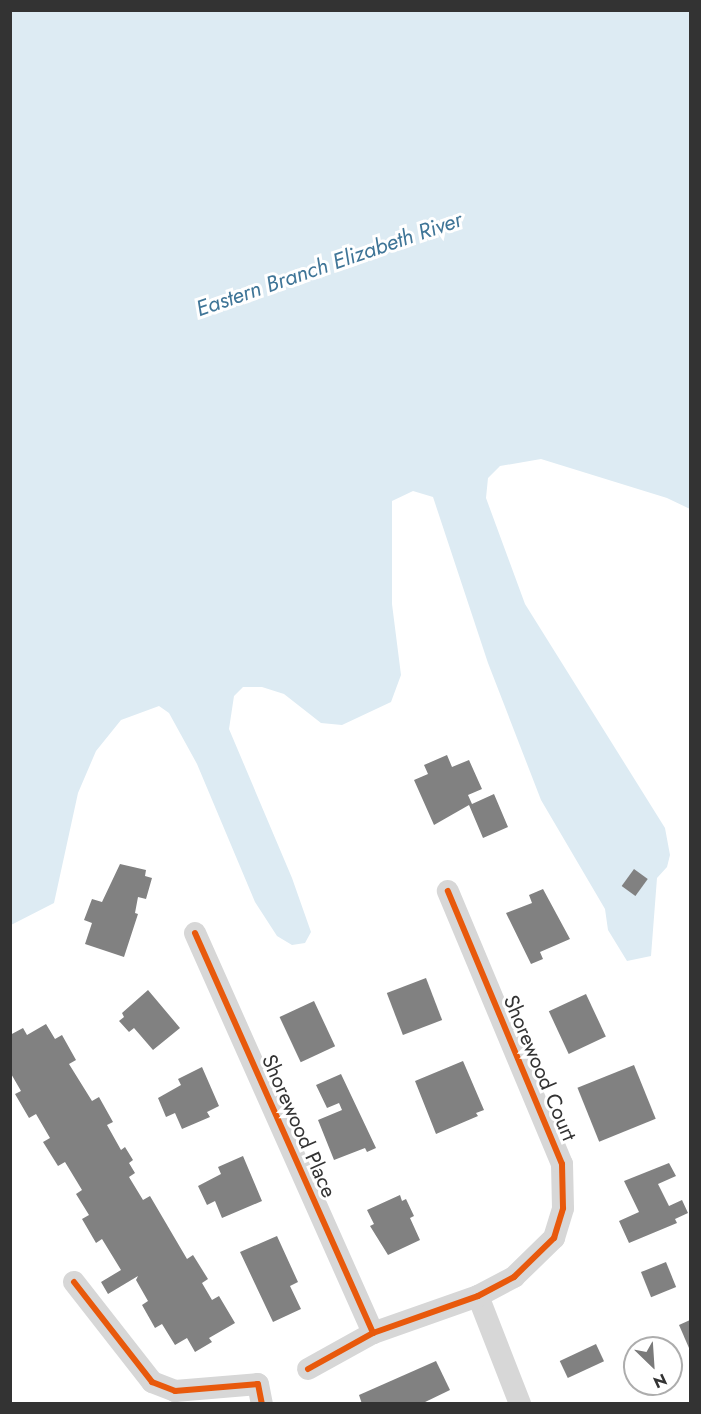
<!DOCTYPE html>
<style>
body{margin:0}
#map{position:relative;width:701px;height:1414px;overflow:hidden;background:#fff;font-family:Jost,sans-serif}
div>[style]{position:absolute}
.water>*{inset:0;background:#ddebf3}
.building>*{inset:0;background:#818181;transform-origin:0 0}
.minor>*{height:22px;margin:-11px;padding:0 11px;transform-origin:11px;border-radius:11px;background:#d7d7d7}
.cycleway>*{height:6px;margin:-3px;padding:0 3px;transform-origin:3px;border-radius:3px;background:#e8590c}
span{translate:-50% -50%;white-space:nowrap;text-align:center;line-height:1.15;-webkit-text-stroke:6px #fff;paint-order:stroke}
.street-label{font-size:21px;color:#333}
.water-label{font-size:22px;color:#3f7597;font-style:italic}
.frame{position:absolute;inset:0;border:12px solid #333;pointer-events:none}
.north{position:absolute;left:623px;top:1336px;width:60px;height:60px;box-sizing:border-box;background:#fff;border:2px solid #adadad;border-radius:50%;rotate:155deg;font-size:16px;font-weight:700;line-height:24px;text-align:center;color:#333}
.north::after{content:'';display:block;margin:auto;width:21px;height:27px;background:#7a7a7a;clip-path:polygon(50% 0,100% 100%,50% 72%,0 100%)}
</style>
<div id="map">
<div class="water">
<div style="clip-path:polygon(11px 11px,690px 11px,690px 509px,667px 498px,541px 459px,500px 466px,488px 478px,486px 498px,525px 604px,665px 828px,670px 855px,667px 867px,657px 878px,651px 956px,627px 961px,608px 930px,605px 909px,541px 800px,488px 663px,433px 497px,413px 491px,392px 501px,392px 604px,401px 675px,391px 702px,342px 725px,321px 723px,284px 694px,262px 687px,243px 687px,234px 696px,229px 729px,292px 878px,311px 932px,305px 943px,292px 945px,277px 936px,255px 902px,197px 764px,169px 713px,159px 706px,121px 720px,96px 751px,78px 793px,54px 903px,11px 925px)"></div>
</div>
<div class="building">
<div style="clip-path:polygon(447px 755px,452px 767px,469px 760px,482px 789px,468px 795px,472px 804px,494px 794px,508px 827px,483px 838px,469px 805px,434px 825px,414px 780px,428px 774px,424px 765px)"></div>
<div style="clip-path:polygon(120px 864px,146px 870px,145px 876px,152px 878px,146px 899px,138px 897px,135px 913px,138px 914px,124px 957px,85px 944px,92px 923px,84px 920px,92px 899px,102px 902px)"></div>
<div style="left:634px;top:869px;width:17px;height:21px;rotate:36deg"></div>
<div style="clip-path:polygon(543px 889px,570px 939px,540px 952px,543px 959px,531px 964px,506px 913px,532px 903px,529px 895px)"></div>
<div style="left:426px;top:978px;width:45px;height:42px;rotate:69deg"></div>
<div style="clip-path:polygon(148px 990px,180px 1028px,153px 1050px,134px 1028px,129px 1032px,119px 1021px,124px 1017px,122px 1013px)"></div>
<div style="left:586px;top:994px;width:47px;height:41px;rotate:65deg"></div>
<div style="left:314px;top:1001px;width:50px;height:38px;rotate:65deg"></div>
<div style="clip-path:polygon(46px 1024px,55px 1039px,62px 1035px,76px 1060px,69px 1064px,92px 1101px,99px 1097px,113px 1122px,107px 1125px,121px 1150px,125px 1147px,133px 1160px,129px 1163px,135px 1173px,129px 1177px,143px 1200px,150px 1196px,187px 1259px,193px 1255px,208px 1279px,202px 1283px,212px 1300px,219px 1296px,235px 1323px,209px 1338px,212px 1342px,195px 1352px,187px 1338px,175px 1345px,162px 1324px,155px 1328px,142px 1305px,148px 1301px,136px 1280px,138px 1276px,108px 1294px,101px 1282px,121px 1270px,102px 1239px,96px 1243px,82px 1219px,89px 1215px,76px 1194px,82px 1190px,65px 1162px,58px 1166px,43px 1142px,50px 1138px,36px 1114px,29px 1118px,15px 1094px,21px 1091px,10px 1072px,10px 1035px,23px 1028px,27px 1035px)"></div>
<div style="clip-path:polygon(463px 1061px,484px 1110px,476px 1113px,478px 1116px,436px 1134px,415px 1081px)"></div>
<div style="left:634px;top:1065px;width:58px;height:61px;rotate:68deg"></div>
<div style="clip-path:polygon(202px 1067px,219px 1106px,207px 1112px,210px 1117px,182px 1129px,175px 1113px,166px 1117px,158px 1098px,181px 1085px,178px 1079px)"></div>
<div style="clip-path:polygon(341px 1074px,376px 1148px,367px 1152px,365px 1148px,334px 1160px,318px 1120px,342px 1110px,339px 1103px,327px 1108px,316px 1085px)"></div>
<div style="clip-path:polygon(243px 1156px,262px 1201px,222px 1218px,215px 1201px,207px 1205px,198px 1186px,221px 1174px,218px 1167px)"></div>
<div style="clip-path:polygon(669px 1163px,676px 1176px,658px 1184px,669px 1206px,682px 1200px,688px 1213px,675px 1219px,677px 1223px,629px 1243px,619px 1221px,639px 1212px,624px 1181px)"></div>
<div style="clip-path:polygon(400px 1195px,402px 1201px,406px 1199px,414px 1216px,410px 1218px,420px 1240px,388px 1255px,370px 1226px,374px 1224px,367px 1210px)"></div>
<div style="clip-path:polygon(277px 1236px,298px 1282px,290px 1286px,301px 1309px,273px 1322px,240px 1252px)"></div>
<div style="left:666px;top:1262px;width:27px;height:27px;rotate:68deg"></div>
<div style="clip-path:polygon(690px 1320px,690px 1347px,689px 1348px,679px 1325px)"></div>
<div style="left:596px;top:1344px;width:19px;height:40px;rotate:65deg"></div>
<div style="clip-path:polygon(436px 1361px,450px 1390px,421px 1404px,362px 1404px,359px 1395px)"></div>
</div>
<div class="minor">
<div style="left:195px;top:933px;width:438px;rotate:66deg"></div>
<div style="left:74px;top:1282px;width:127px;rotate:52deg"></div>
<div style="left:152px;top:1382px;width:25px;rotate:21deg"></div>
<div style="left:175px;top:1391px;width:83px;rotate:-4.8deg"></div>
<div style="left:258px;top:1384px;width:20px;rotate:79deg"></div>
<div style="left:478px;top:1296px;width:116px;rotate:68.7deg"></div>
<div style="left:308px;top:1369px;width:74px;rotate:-29deg"></div>
<div style="left:373px;top:1333px;width:111px;rotate:-19.4deg"></div>
<div style="left:478px;top:1296px;width:41px;rotate:-27.8deg"></div>
<div style="left:514px;top:1277px;width:56px;rotate:-44.3deg"></div>
<div style="left:554px;top:1238px;width:31px;rotate:-73deg"></div>
<div style="left:563px;top:1208px;width:44px;rotate:-91.3deg"></div>
<div style="left:562px;top:1164px;width:296px;rotate:-112.7deg"></div>
</div>
<div class="cycleway">
<div style="left:195px;top:933px;width:438px;rotate:66deg"></div>
<div style="left:74px;top:1282px;width:127px;rotate:52deg"></div>
<div style="left:152px;top:1382px;width:25px;rotate:21deg"></div>
<div style="left:175px;top:1391px;width:83px;rotate:-4.8deg"></div>
<div style="left:258px;top:1384px;width:20px;rotate:79deg"></div>
<div style="left:308px;top:1369px;width:74px;rotate:-29deg"></div>
<div style="left:373px;top:1333px;width:111px;rotate:-19.4deg"></div>
<div style="left:478px;top:1296px;width:41px;rotate:-27.8deg"></div>
<div style="left:514px;top:1277px;width:56px;rotate:-44.3deg"></div>
<div style="left:554px;top:1238px;width:31px;rotate:-73deg"></div>
<div style="left:563px;top:1208px;width:44px;rotate:-91.3deg"></div>
<div style="left:562px;top:1164px;width:296px;rotate:-112.7deg"></div>
</div>
<div class="street-label">
<span style="left:540px;top:1068px;rotate:67deg">Shorewood Court</span>
<span style="left:299px;top:1126px;rotate:66deg">Shorewood Place</span>
</div>
<div class="water-label">
<span style="left:329px;top:264px;rotate:-19deg">Eastern Branch Elizabeth River</span>
</div>
<div class="frame"></div>
<div class="north">N</div>
</div>
